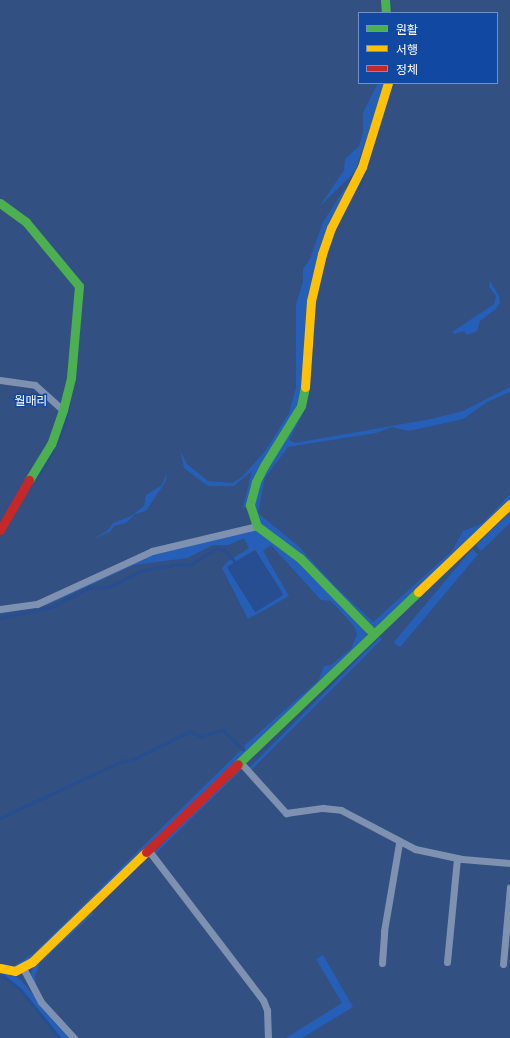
<!DOCTYPE html>
<meta charset="utf-8">
<style>
body{margin:0}
#map{position:relative;width:510px;height:1038px;overflow:hidden;background:#325081;font-family:"Varela Round","Noto Sans KR",sans-serif}
div>[style]{position:absolute}
.green>*{inset:0;background:#265fb7;transform-origin:0 0}
.water>*{inset:0;background:#274e90;transform-origin:0 0}
.stream>*{height:2.5px;margin:-1.25px;padding:0 1.25px;transform-origin:1.25px;border-radius:1.25px;background:#274e90}
.street>*{height:7px;margin:-3.5px;padding:0 3.5px;transform-origin:3.5px;border-radius:3.5px;background:#7e91b1}
.fast>*{height:9px;margin:-4.5px;padding:0 4.5px;transform-origin:4.5px;border-radius:4.5px;background:#4caf50}
.slow>*{height:9px;margin:-4.5px;padding:0 4.5px;transform-origin:4.5px;border-radius:4.5px;background:#ffc107}
.jam>*{height:9px;margin:-4.5px;padding:0 4.5px;transform-origin:4.5px;border-radius:4.5px;background:#c62828}
span{translate:-50% -50%;white-space:nowrap;text-align:center;line-height:1.15;-webkit-text-stroke:3px #1148a2;paint-order:stroke}
.quarter-label{font-size:12px;color:#fff}
.legend{position:absolute;left:358px;top:12px;width:140px;height:72px;box-sizing:border-box;background:#1148a2;border:1px solid #7091c7;margin:0;padding:5px 7px;list-style:none;font-size:12px;color:#fff}
.legend li{display:flex;align-items:center;gap:8px;height:20px}
.legend b{width:20px;border:1px solid #7091c7}
</style>
<div id="map">
<div class="green">
<div style="clip-path:polygon(378px 83px,385px 83px,355px 172px,320px 206px,344px 170px,345px 159px,359px 146px,363px 132px,363px 113px)"></div>
<div style="clip-path:polygon(352px 183px,331px 224px,306px 343px,301px 396px,248px 508px,243px 507px,252px 471px,234px 486px,208px 486px,184px 468px,180px 450px,187px 464px,208px 481px,232px 483px,242px 477px,266px 450px,289px 413px,296px 387px,296px 304px,303px 282px,303px 269px,310px 259px,323px 222px,343px 191px)"></div>
<div style="clip-path:polygon(490px 281px,499px 296px,500px 303px,496px 309px,480px 321px,477px 331px,467px 335px,464px 331px,454px 334px,452px 332px,494px 304px,496px 296px,489px 287px)"></div>
<div style="clip-path:polygon(308px 379px,311px 380px,306px 407px,289px 440px,295px 443px,431px 419px,463px 411px,510px 387px,510px 392px,487px 402px,463px 419px,409px 431px,392px 427px,376px 433px,288px 447px,265px 478px,258px 513px,298px 546px,336px 587px,373px 622px,452px 551px,463px 531px,482px 524px,510px 494px,510px 501px,375px 628px,372px 628px,260px 523px,254px 509px,259px 481px,279px 450px)"></div>
<div style="clip-path:polygon(167px 473px,166px 481px,146px 511px,135px 514px,126px 523px,114px 526px,111px 531px,94px 539px,108px 530px,113px 523px,131px 516px,144px 506px,146px 495px,162px 485px)"></div>
<div style="clip-path:polygon(510px 512px,510px 523px,481px 551px,476px 545px)"></div>
<div style="clip-path:polygon(evenodd,253px 528px,298px 558px,366px 632px,367px 636px,31px 960px,16px 968px,0 965px,14px 966px,35px 952px,240px 751px,244px 750px,245px 745px,319px 680px,324px 666px,331px 665px,351px 649px,357px 634px,354px 626px,331px 601px,321px 600px,271px 545px,263px 551px,289px 596px,248px 619px,222px 568px,228px 561px,249px 548px,244px 538px,229px 545px,213px 545px,187px 558px,134px 565px,47px 605px,0 614px,0 610px,37px 604px,153px 553px,253px 528px,255px 550px,282px 592px,257px 610px,228px 566px,255px 550px)"></div>
<div style="left:472px;top:549px;width:8px;height:122px;rotate:40deg"></div>
<div style="left:380px;top:637px;width:3px;height:185px;rotate:45deg"></div>
<div style="clip-path:polygon(242px 767px,243px 768px,155px 854px,154px 852px)"></div>
<div style="clip-path:polygon(91px 912px,94px 913px,40px 963px,35px 976px,37px 989px,31px 974px,33px 967px)"></div>
<div style="clip-path:polygon(323px 955px,353px 1007px,302px 1038px,286px 1038px,342px 1003px,316px 959px)"></div>
<div style="clip-path:polygon(0 972px,13px 974px,21px 980px,69px 1038px,61px 1038px,21px 989px)"></div>
</div>
<div class="water">
<div style="left:255px;top:550px;width:53px;height:33px;rotate:58deg"></div>
</div>
<div class="stream">
<div style="left:390px;top:4px;width:9px;rotate:84deg"></div>
<div style="left:359px;top:185px;width:13px;rotate:-67deg"></div>
<div style="left:66px;top:421px;width:18px;rotate:-81deg"></div>
<div style="left:54px;top:447px;width:25px;rotate:-64deg"></div>
<div style="left:48px;top:459px;width:9px;rotate:-63deg"></div>
<div style="left:36px;top:478px;width:18px;rotate:-56deg"></div>
<div style="left:0;top:618px;width:53px;rotate:-11.9deg"></div>
<div style="left:52px;top:607px;width:41px;rotate:-27.8deg"></div>
<div style="left:88px;top:588px;width:21px;rotate:-3deg"></div>
<div style="left:109px;top:587px;width:35px;rotate:-27deg"></div>
<div style="left:140px;top:571px;width:39px;rotate:-10deg"></div>
<div style="left:178px;top:564px;width:12px;rotate:5deg"></div>
<div style="left:190px;top:565px;width:32px;rotate:-32deg"></div>
<div style="left:217px;top:548px;width:8px;rotate:14deg"></div>
<div style="left:225px;top:550px;width:16px;rotate:50deg"></div>
<div style="left:0;top:818px;width:135px;rotate:-25deg"></div>
<div style="left:122px;top:761px;width:10px;rotate:-6deg"></div>
<div style="left:132px;top:760px;width:65px;rotate:-26.6deg"></div>
<div style="left:190px;top:731px;width:11px;rotate:27deg"></div>
<div style="left:200px;top:736px;width:24px;rotate:-15deg"></div>
<div style="left:223px;top:730px;width:28px;rotate:44deg"></div>
<div style="left:0;top:973px;width:27px;rotate:39deg"></div>
<div style="left:21px;top:990px;width:62px;rotate:50.9deg"></div>
</div>
<div class="street">
<div style="left:0;top:380px;width:35px;rotate:8deg"></div>
<div style="left:35px;top:385px;width:38px;rotate:42deg"></div>
<div style="left:0;top:609px;width:37px;rotate:-8deg"></div>
<div style="left:37px;top:604px;width:127px;rotate:-24.7deg"></div>
<div style="left:152px;top:551px;width:108px;rotate:-13.4deg"></div>
<div style="left:240px;top:762px;width:69px;rotate:48deg"></div>
<div style="left:286px;top:813px;width:37px;rotate:-8deg"></div>
<div style="left:323px;top:808px;width:18px;rotate:6deg"></div>
<div style="left:341px;top:810px;width:84px;rotate:27.8deg"></div>
<div style="left:415px;top:849px;width:48px;rotate:12deg"></div>
<div style="left:462px;top:859px;width:48px;rotate:4.8deg"></div>
<div style="left:149px;top:851px;width:188px;rotate:52.6deg"></div>
<div style="left:263px;top:1000px;width:11px;rotate:68deg"></div>
<div style="left:267px;top:1010px;width:28px;rotate:88deg"></div>
<div style="left:447px;top:962px;width:104px;rotate:-84.5deg"></div>
<div style="left:382px;top:963px;width:32px;rotate:-86deg"></div>
<div style="left:384px;top:931px;width:89px;rotate:-80.3deg"></div>
<div style="left:503px;top:964px;width:77px;rotate:-84.8deg"></div>
<div style="left:23px;top:968px;width:38px;rotate:62deg"></div>
<div style="left:41px;top:1002px;width:49px;rotate:47.5deg"></div>
</div>
<div class="fast">
<div style="left:385px;top:0;width:13px;rotate:86deg"></div>
<div style="left:0;top:203px;width:32px;rotate:36deg"></div>
<div style="left:26px;top:222px;width:83px;rotate:50.4deg"></div>
<div style="left:79px;top:286px;width:92px;rotate:95deg"></div>
<div style="left:71px;top:378px;width:33px;rotate:104deg"></div>
<div style="left:63px;top:410px;width:36px;rotate:109deg"></div>
<div style="left:51px;top:444px;width:42px;rotate:121.4deg"></div>
<div style="left:305px;top:387px;width:19px;rotate:102deg"></div>
<div style="left:301px;top:406px;width:70px;rotate:121.7deg"></div>
<div style="left:264px;top:466px;width:18px;rotate:117deg"></div>
<div style="left:256px;top:482px;width:24px;rotate:105deg"></div>
<div style="left:250px;top:505px;width:22px;rotate:72deg"></div>
<div style="left:257px;top:526px;width:54px;rotate:36.7deg"></div>
<div style="left:300px;top:558px;width:105px;rotate:45.8deg"></div>
<div style="left:238px;top:764px;width:249px;rotate:-43.7deg"></div>
</div>
<div class="slow">
<div style="left:305px;top:387px;width:86px;rotate:-86deg"></div>
<div style="left:311px;top:301px;width:48px;rotate:-76.8deg"></div>
<div style="left:322px;top:254px;width:28px;rotate:-71deg"></div>
<div style="left:331px;top:228px;width:68px;rotate:-63.1deg"></div>
<div style="left:362px;top:167px;width:88px;rotate:-72.8deg"></div>
<div style="left:418px;top:592px;width:127px;rotate:-43.7deg"></div>
<div style="left:0;top:968px;width:15px;rotate:11deg"></div>
<div style="left:15px;top:971px;width:19px;rotate:-28deg"></div>
<div style="left:32px;top:962px;width:158px;rotate:-44deg"></div>
</div>
<div class="jam">
<div style="left:0;top:530px;width:58px;rotate:-59.9deg"></div>
<div style="left:146px;top:852px;width:127px;rotate:-43.7deg"></div>
</div>
<div class="quarter-label">
<span style="left:31px;top:402px">월매리</span>
</div>
<ul class="legend">
<li><b style="height:5px;background:#4caf50"></b>원활</li>
<li><b style="height:5px;background:#ffc107"></b>서행</li>
<li><b style="height:5px;background:#c62828"></b>정체</li>
</ul>
</div>
